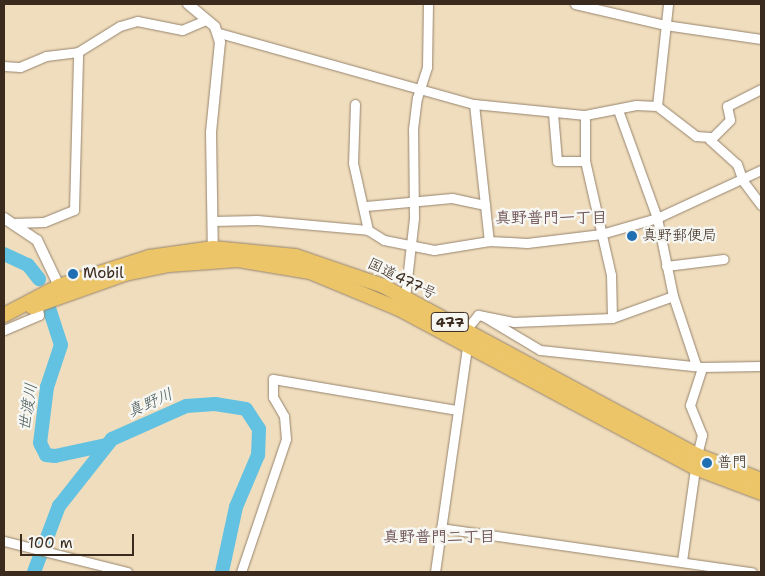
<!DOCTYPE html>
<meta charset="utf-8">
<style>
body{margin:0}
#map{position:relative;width:765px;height:576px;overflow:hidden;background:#f0ddbd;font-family:"Shantell Sans","Klee One",sans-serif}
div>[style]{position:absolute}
.river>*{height:14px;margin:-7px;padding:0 7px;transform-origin:7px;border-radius:7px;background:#63c2e1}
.roads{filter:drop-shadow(0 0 1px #96846e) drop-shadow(0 0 1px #96846e)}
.minor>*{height:9px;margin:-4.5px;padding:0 4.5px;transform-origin:4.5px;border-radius:4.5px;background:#fff}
.tertiary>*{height:10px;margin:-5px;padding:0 5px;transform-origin:5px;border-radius:5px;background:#fff}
.trunk>*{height:14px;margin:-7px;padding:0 7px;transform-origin:7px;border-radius:7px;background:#edc569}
.dots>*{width:14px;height:14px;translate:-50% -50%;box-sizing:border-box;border:2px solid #f6f6f2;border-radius:50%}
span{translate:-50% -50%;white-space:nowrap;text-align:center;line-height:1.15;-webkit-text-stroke:5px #f6f6f2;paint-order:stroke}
.shield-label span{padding:1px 4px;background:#f6f6f2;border:1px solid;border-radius:4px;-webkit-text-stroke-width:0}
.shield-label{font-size:14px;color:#3b2a1e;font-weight:700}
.poi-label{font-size:15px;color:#3b2a1e}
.left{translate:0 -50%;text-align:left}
.street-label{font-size:15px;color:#3b2a1e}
.neighbourhood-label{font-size:16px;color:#6e5357;font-weight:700}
.water-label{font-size:16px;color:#475858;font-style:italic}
.frame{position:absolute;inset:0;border:5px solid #3b2a1e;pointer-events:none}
.scale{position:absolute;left:20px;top:534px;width:114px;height:22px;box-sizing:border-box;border:2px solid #3b2a1e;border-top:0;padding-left:6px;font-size:15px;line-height:18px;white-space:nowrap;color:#3b2a1e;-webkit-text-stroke:4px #f6f6f2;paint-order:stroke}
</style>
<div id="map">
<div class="river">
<div style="left:4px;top:254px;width:26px;rotate:25deg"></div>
<div style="left:28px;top:265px;width:18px;rotate:52deg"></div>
<div style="left:48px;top:305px;width:42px;rotate:72deg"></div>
<div style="left:61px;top:345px;width:44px;rotate:108.4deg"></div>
<div style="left:47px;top:387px;width:56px;rotate:97.1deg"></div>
<div style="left:40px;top:443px;width:13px;rotate:63deg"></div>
<div style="left:46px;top:455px;width:9px;rotate:6deg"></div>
<div style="left:55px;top:456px;width:52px;rotate:-12.2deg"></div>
<div style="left:34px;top:572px;width:71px;rotate:-69.3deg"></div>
<div style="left:59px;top:506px;width:85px;rotate:-51.7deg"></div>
<div style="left:112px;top:439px;width:81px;rotate:-24deg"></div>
<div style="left:186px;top:406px;width:29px;rotate:-4deg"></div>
<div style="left:215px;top:404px;width:31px;rotate:9deg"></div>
<div style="left:246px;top:409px;width:24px;rotate:57deg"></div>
<div style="left:259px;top:429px;width:26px;rotate:92deg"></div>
<div style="left:258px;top:455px;width:56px;rotate:112.9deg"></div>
<div style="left:236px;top:507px;width:66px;rotate:102.2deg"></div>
</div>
<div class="roads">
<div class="minor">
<div style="left:575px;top:4px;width:92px;rotate:13.1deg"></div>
<div style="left:665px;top:25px;width:97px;rotate:8.3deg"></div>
<div style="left:219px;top:33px;width:265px;rotate:15.6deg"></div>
<div style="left:474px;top:104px;width:112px;rotate:5.7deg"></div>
<div style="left:585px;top:115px;width:52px;rotate:-11.1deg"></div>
<div style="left:636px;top:105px;width:21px;rotate:3deg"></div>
<div style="left:657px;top:106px;width:49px;rotate:37.6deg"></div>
<div style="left:696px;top:136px;width:14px;rotate:4deg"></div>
<div style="left:4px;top:66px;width:16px;rotate:4deg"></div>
<div style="left:20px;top:67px;width:28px;rotate:-23deg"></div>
<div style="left:46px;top:56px;width:32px;rotate:-7deg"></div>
<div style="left:78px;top:52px;width:49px;rotate:-31.8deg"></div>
<div style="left:120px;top:26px;width:18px;rotate:-16deg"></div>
<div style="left:137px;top:21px;width:46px;rotate:11.3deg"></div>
<div style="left:182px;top:30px;width:26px;rotate:-23deg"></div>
<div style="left:761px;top:89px;width:38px;rotate:153deg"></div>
<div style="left:727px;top:106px;width:14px;rotate:78deg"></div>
<div style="left:730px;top:120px;width:28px;rotate:135deg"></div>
<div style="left:710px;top:140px;width:36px;rotate:42deg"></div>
<div style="left:737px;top:164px;width:18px;rotate:71deg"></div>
<div style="left:743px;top:181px;width:30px;rotate:53deg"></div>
<div style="left:355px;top:104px;width:59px;rotate:91.9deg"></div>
<div style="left:353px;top:163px;width:69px;rotate:77.4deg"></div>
<div style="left:474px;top:104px;width:138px;rotate:83.8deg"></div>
<div style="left:657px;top:106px;width:103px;rotate:-83.8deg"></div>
<div style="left:618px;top:110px;width:115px;rotate:70.1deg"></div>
<div style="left:657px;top:218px;width:80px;rotate:78.4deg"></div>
<div style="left:673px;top:296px;width:73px;rotate:71.6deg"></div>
<div style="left:553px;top:113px;width:48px;rotate:85.2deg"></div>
<div style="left:557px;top:161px;width:28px"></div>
<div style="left:366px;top:206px;width:86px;rotate:-5.3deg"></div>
<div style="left:452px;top:198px;width:34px;rotate:12deg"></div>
<div style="left:213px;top:221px;width:44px;rotate:-1.3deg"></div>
<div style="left:257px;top:220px;width:111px;rotate:5.1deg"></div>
<div style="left:368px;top:230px;width:19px;rotate:32deg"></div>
<div style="left:384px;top:240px;width:51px;rotate:11.3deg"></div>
<div style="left:434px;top:250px;width:56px;rotate:-9.3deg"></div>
<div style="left:489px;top:241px;width:38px;rotate:3deg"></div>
<div style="left:527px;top:243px;width:75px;rotate:-6.9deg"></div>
<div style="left:601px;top:234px;width:58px;rotate:-15.9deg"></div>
<div style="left:657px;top:218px;width:115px;rotate:-24.8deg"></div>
<div style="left:13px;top:223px;width:31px;rotate:-2deg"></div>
<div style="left:44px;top:222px;width:32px;rotate:-22deg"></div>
<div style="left:74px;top:210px;width:158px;rotate:-88.5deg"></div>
<div style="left:666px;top:266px;width:58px;rotate:-6.9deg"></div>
<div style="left:405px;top:297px;width:80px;rotate:-83.5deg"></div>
<div style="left:414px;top:218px;width:89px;rotate:-90.6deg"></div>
<div style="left:413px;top:129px;width:31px;rotate:-83deg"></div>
<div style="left:417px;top:98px;width:33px;rotate:-72deg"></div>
<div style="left:427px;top:67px;width:63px;rotate:-89.1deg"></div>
<div style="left:483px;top:316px;width:66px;rotate:30.8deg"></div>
<div style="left:540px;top:350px;width:163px;rotate:6deg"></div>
<div style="left:702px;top:367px;width:59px;rotate:-1deg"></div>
<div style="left:612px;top:318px;width:65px;rotate:-19.8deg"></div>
<div style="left:4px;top:330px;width:38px;rotate:-23deg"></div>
<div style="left:39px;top:315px;width:13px;rotate:-99deg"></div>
<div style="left:697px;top:455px;width:21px;rotate:-76deg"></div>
<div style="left:702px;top:435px;width:32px;rotate:-112deg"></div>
<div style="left:690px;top:405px;width:40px;rotate:-72deg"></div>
<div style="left:441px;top:528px;width:314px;rotate:8.1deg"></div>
<div style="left:4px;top:541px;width:127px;rotate:14.1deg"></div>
<div style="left:682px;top:561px;width:94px;rotate:-82deg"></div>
<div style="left:241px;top:572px;width:140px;rotate:-71.3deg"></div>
<div style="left:286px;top:439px;width:23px;rotate:-95deg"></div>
<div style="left:284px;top:416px;width:22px;rotate:-120deg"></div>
<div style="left:273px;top:397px;width:18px;rotate:-90deg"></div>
<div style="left:273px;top:379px;width:187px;rotate:9.6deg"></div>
<div style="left:435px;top:572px;width:228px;rotate:-81.9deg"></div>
<div style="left:467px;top:346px;width:15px;rotate:-98deg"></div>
<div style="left:465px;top:331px;width:21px;rotate:-51deg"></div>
<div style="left:478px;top:315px;width:37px;rotate:11deg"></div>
<div style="left:514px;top:322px;width:98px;rotate:-2.3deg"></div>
<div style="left:612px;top:318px;width:43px;rotate:-91.3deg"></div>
<div style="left:611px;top:275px;width:117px;rotate:-102.8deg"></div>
<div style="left:585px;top:161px;width:46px;rotate:-90deg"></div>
</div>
<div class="tertiary">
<div style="left:188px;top:4px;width:35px;rotate:40deg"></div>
<div style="left:215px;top:27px;width:16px;rotate:72deg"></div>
<div style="left:220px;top:42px;width:90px;rotate:95.7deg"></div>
<div style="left:211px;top:132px;width:122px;rotate:89.1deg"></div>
<div style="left:4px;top:218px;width:40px;rotate:34deg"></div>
<div style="left:37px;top:240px;width:51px;rotate:64.4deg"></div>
</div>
<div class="trunk">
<div style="left:32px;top:307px;width:99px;rotate:-19.5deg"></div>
<div style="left:125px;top:274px;width:45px;rotate:-11.6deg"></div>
<div style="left:169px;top:265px;width:69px;rotate:-4.1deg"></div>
<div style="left:238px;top:260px;width:73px;rotate:9.5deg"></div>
<div style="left:310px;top:272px;width:96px;rotate:22.6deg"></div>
<div style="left:399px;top:309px;width:336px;rotate:28.2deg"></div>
<div style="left:695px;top:468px;width:71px;rotate:20.7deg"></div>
<div style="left:4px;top:315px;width:62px;rotate:-27.8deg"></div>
<div style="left:59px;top:286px;width:95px;rotate:-17.9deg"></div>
<div style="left:149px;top:257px;width:65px;rotate:-8deg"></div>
<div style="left:213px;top:248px;width:83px;rotate:5.5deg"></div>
<div style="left:296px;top:256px;width:92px;rotate:19deg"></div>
<div style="left:383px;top:286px;width:357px;rotate:28.3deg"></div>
<div style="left:697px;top:455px;width:69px;rotate:21.3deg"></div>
</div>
</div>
<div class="dots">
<div style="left:632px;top:236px;background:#1f6fb2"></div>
<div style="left:73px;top:274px;background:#1f6fb2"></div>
<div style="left:707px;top:463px;background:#1f6fb2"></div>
</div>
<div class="shield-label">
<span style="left:450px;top:322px">477</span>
</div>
<div class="poi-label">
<span class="left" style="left:642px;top:236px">真野郵便局</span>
<span class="left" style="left:83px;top:274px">Mobil</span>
<span class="left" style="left:717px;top:463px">普門</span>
</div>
<div class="street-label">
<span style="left:402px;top:279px;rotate:26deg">国道477号</span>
</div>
<div class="neighbourhood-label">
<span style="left:551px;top:218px">真野普門一丁目</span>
<span style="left:439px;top:537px">真野普門二丁目</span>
</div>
<div class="water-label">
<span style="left:150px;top:403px;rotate:-24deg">真野川</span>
<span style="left:28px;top:407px;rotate:-81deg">世渡川</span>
</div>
<div class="frame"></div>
<div class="scale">100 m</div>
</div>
